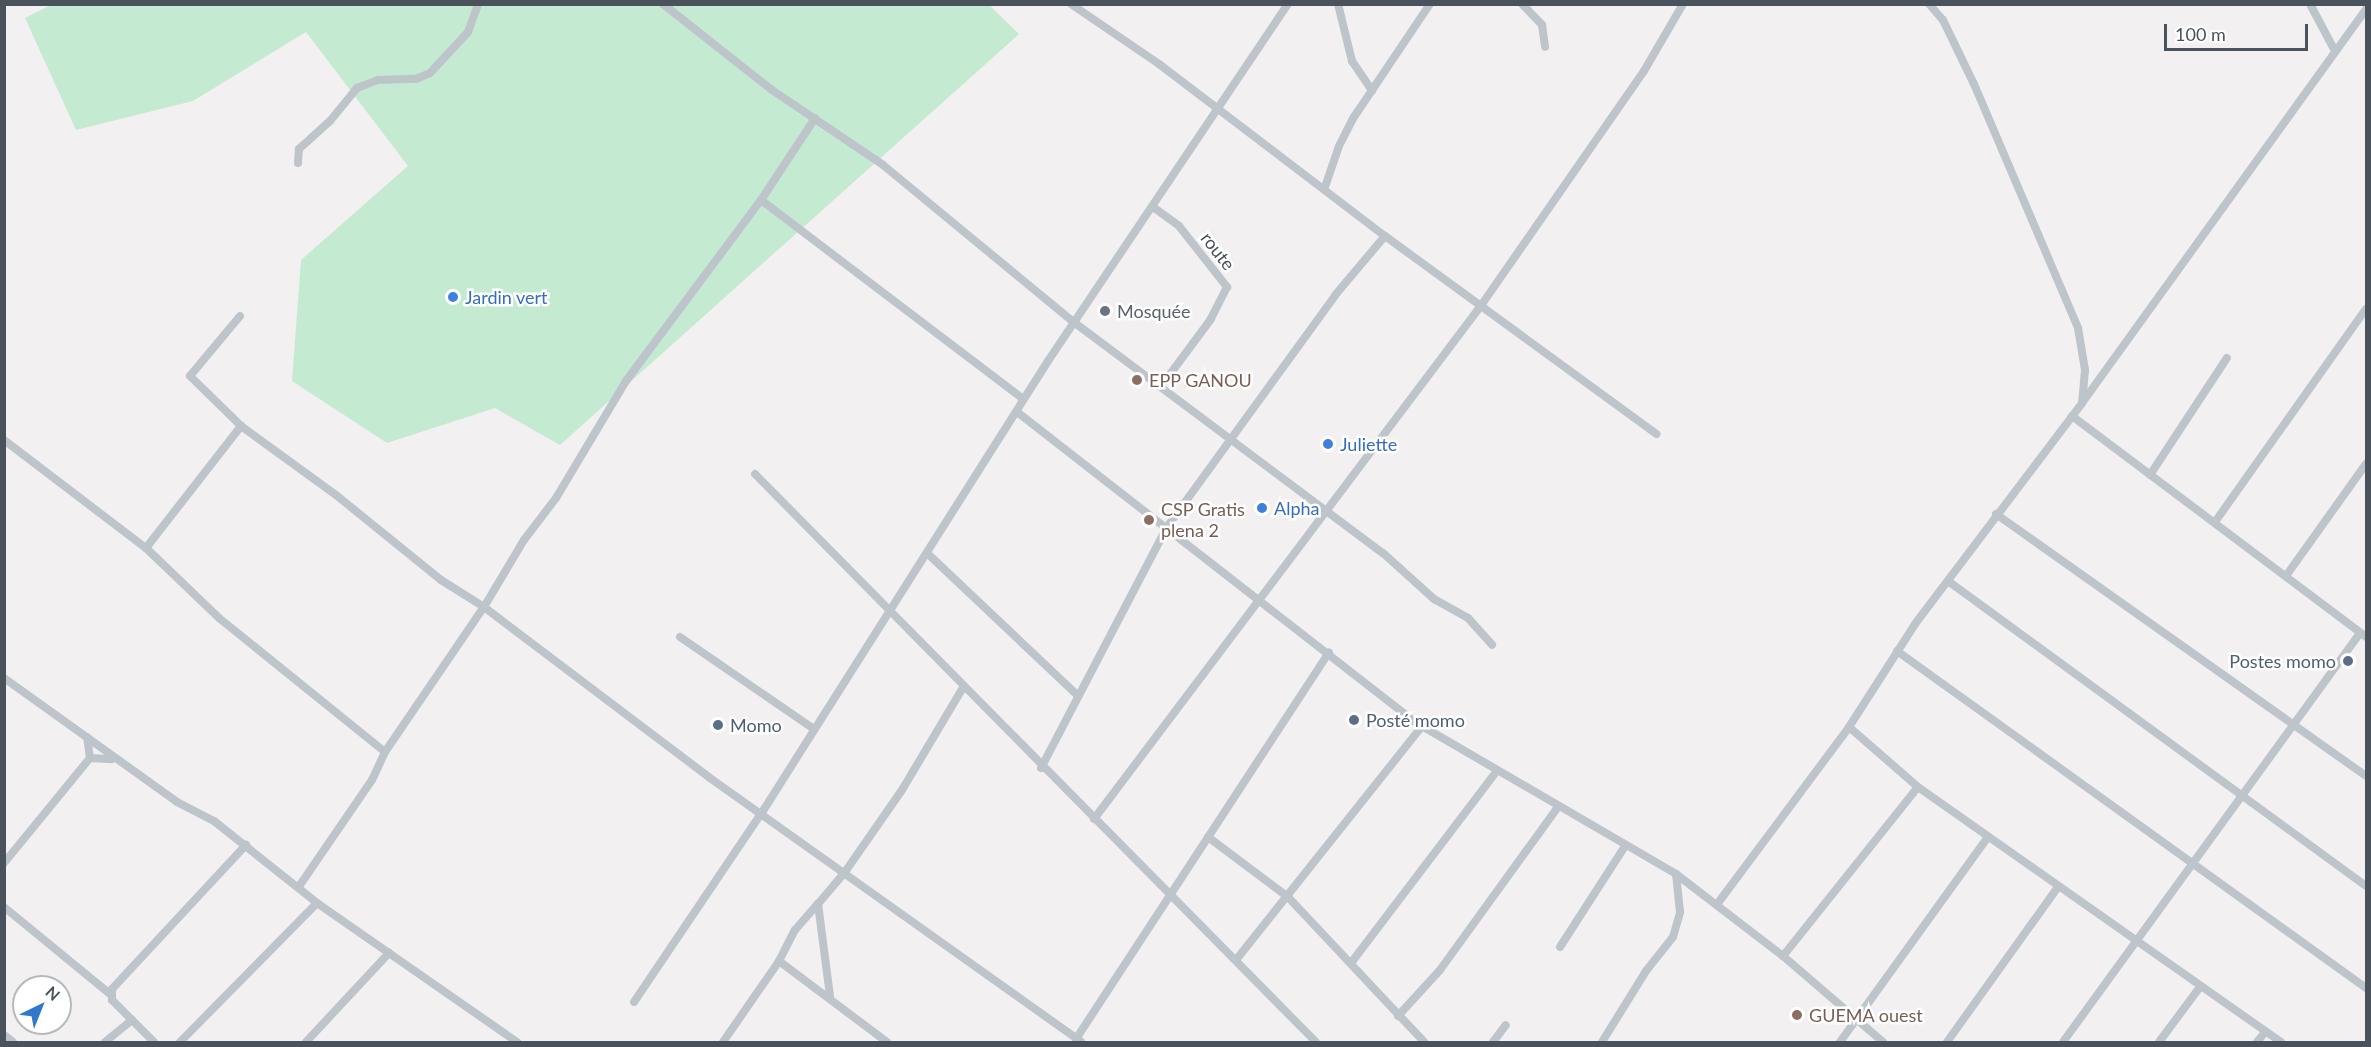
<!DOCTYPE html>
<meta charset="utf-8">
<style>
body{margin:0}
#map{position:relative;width:2371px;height:1047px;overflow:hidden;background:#f2f0f0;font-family:Lato,sans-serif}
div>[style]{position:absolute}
.green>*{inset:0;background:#c4ead1}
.street>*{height:8px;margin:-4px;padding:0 4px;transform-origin:4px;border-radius:4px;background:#bdc4ca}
.dots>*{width:16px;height:16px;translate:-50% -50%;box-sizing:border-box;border:3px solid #fff;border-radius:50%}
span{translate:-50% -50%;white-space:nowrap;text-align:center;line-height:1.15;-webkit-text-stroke:5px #fff;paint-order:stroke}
.street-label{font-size:18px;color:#4a535b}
.shop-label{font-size:18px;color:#366cbe}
.left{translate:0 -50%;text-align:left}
.worship-label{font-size:18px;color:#5b616d}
.education-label{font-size:18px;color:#785e54}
.service-label{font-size:18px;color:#4e5e75}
.right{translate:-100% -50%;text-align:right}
.frame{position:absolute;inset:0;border:6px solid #4a535b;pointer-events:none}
.north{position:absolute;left:12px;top:975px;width:60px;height:60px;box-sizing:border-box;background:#fff;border:2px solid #b7babd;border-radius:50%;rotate:43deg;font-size:16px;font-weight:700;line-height:24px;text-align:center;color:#4a535b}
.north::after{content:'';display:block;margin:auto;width:21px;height:27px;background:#3078cb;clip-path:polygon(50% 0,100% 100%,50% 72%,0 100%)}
.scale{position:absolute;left:2164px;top:24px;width:144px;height:27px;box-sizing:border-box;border:3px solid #4a535b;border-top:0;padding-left:8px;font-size:18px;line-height:21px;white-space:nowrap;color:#4a535b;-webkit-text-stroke:4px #fff;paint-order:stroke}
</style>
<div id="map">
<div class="green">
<div style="clip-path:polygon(53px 4px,988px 4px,1019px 34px,560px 445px,495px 408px,387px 443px,292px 381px,301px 260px,408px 166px,306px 32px,193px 101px,76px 130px,25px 18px)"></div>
</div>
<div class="street">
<div style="left:663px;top:4px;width:139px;rotate:38.3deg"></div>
<div style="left:772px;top:90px;width:134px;rotate:34deg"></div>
<div style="left:883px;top:165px;width:249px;rotate:39.5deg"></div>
<div style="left:1075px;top:323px;width:384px;rotate:36.8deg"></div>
<div style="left:1383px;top:553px;width:69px;rotate:42deg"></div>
<div style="left:1434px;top:599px;width:39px;rotate:29deg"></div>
<div style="left:1468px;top:618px;width:36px;rotate:48deg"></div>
<div style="left:1071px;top:4px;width:107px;rotate:34.3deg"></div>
<div style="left:1159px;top:64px;width:284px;rotate:37.3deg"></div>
<div style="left:1385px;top:236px;width:336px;rotate:36.1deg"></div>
<div style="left:1338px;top:4px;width:59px;rotate:76.2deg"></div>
<div style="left:1352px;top:61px;width:36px;rotate:56deg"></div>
<div style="left:1522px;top:4px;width:29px;rotate:46deg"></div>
<div style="left:1542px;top:25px;width:22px;rotate:82deg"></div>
<div style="left:1929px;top:4px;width:21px;rotate:49deg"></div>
<div style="left:1943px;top:20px;width:71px;rotate:64.2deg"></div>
<div style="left:1974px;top:84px;width:265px;rotate:66.9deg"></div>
<div style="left:2078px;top:328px;width:43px;rotate:80.5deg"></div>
<div style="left:2085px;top:370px;width:32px;rotate:95deg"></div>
<div style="left:2310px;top:4px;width:53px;rotate:62deg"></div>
<div style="left:298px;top:163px;width:14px;rotate:-86deg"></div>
<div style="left:299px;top:149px;width:42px;rotate:-42.1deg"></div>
<div style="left:330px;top:121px;width:43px;rotate:-50.7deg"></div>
<div style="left:357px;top:88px;width:22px;rotate:-21deg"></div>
<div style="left:378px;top:80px;width:38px;rotate:-2deg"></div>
<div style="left:416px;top:79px;width:15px;rotate:-23deg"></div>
<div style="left:430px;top:73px;width:56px;rotate:-47.2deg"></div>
<div style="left:468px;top:32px;width:30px;rotate:-70deg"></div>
<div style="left:1325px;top:187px;width:43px;rotate:-71.1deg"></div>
<div style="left:1339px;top:146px;width:33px;rotate:-63deg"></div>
<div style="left:1354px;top:117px;width:136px;rotate:-56.1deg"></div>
<div style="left:761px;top:200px;width:329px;rotate:37.2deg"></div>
<div style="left:1153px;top:207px;width:32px;rotate:36deg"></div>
<div style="left:1179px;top:226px;width:78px;rotate:51.8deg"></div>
<div style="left:1227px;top:287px;width:36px;rotate:117deg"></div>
<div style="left:1211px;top:319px;width:77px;rotate:126.6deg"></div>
<div style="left:240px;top:316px;width:78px;rotate:129.8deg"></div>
<div style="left:190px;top:376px;width:71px;rotate:44.4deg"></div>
<div style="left:241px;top:426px;width:117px;rotate:36deg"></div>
<div style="left:336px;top:495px;width:135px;rotate:39deg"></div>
<div style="left:441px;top:580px;width:51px;rotate:32.1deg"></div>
<div style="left:484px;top:607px;width:283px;rotate:37.1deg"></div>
<div style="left:710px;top:778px;width:455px;rotate:35.4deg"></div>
<div style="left:1017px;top:412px;width:504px;rotate:37.91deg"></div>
<div style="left:1415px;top:722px;width:302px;rotate:30.2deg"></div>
<div style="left:1676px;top:874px;width:135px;rotate:37.5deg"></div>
<div style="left:1783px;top:956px;width:132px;rotate:40.7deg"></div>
<div style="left:2072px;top:416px;width:368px;rotate:36.9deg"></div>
<div style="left:4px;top:440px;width:178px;rotate:37.3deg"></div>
<div style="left:146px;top:548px;width:101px;rotate:43.8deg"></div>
<div style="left:219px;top:618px;width:213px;rotate:38.9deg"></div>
<div style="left:755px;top:474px;width:798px;rotate:45.36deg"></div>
<div style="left:2150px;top:475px;width:140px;rotate:-56.7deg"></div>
<div style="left:1996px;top:514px;width:453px;rotate:35.3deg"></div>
<div style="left:2215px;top:522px;width:261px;rotate:-54.7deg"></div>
<div style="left:146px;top:548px;width:155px;rotate:-52.1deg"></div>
<div style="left:927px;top:553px;width:208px;rotate:43.4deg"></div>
<div style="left:2286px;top:576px;width:138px;rotate:-54.5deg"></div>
<div style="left:1948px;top:581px;width:517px;rotate:36.12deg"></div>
<div style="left:680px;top:637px;width:163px;rotate:34.5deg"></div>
<div style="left:1897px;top:651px;width:578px;rotate:35.7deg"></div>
<div style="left:4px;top:678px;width:213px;rotate:35.6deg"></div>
<div style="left:177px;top:802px;width:42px;rotate:27.2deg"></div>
<div style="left:214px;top:821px;width:132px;rotate:38.5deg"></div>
<div style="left:317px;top:903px;width:244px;rotate:34.8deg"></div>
<div style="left:1849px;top:727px;width:91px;rotate:41deg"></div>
<div style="left:1918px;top:787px;width:444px;rotate:35.1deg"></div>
<div style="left:90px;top:758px;width:22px;rotate:3deg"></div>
<div style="left:1041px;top:768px;width:272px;rotate:-62.4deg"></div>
<div style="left:1167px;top:527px;width:288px;rotate:-54deg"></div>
<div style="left:1336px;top:294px;width:76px;rotate:-49.8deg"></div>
<div style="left:1094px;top:819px;width:641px;rotate:-52.99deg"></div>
<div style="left:1480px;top:307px;width:287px;rotate:-55.2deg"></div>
<div style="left:1644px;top:71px;width:78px;rotate:-59.8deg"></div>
<div style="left:1208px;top:837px;width:100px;rotate:36.9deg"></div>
<div style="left:1288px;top:897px;width:199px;rotate:46.8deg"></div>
<div style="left:4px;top:863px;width:136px;rotate:-50.7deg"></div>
<div style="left:90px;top:758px;width:21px;rotate:-98deg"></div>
<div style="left:300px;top:885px;width:127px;rotate:-55.6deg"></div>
<div style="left:372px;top:780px;width:31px;rotate:-65deg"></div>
<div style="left:385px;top:752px;width:176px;rotate:-55.7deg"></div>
<div style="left:484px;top:607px;width:78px;rotate:-59.2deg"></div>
<div style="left:524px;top:540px;width:53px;rotate:-52.7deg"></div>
<div style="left:556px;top:498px;width:136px;rotate:-59.1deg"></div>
<div style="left:626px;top:381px;width:226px;rotate:-53.3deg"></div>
<div style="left:761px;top:200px;width:98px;rotate:-56.6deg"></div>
<div style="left:1718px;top:903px;width:219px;rotate:-53.3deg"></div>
<div style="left:1849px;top:727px;width:122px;rotate:-57.3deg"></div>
<div style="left:1915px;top:624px;width:277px;rotate:-52.9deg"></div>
<div style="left:2082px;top:403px;width:486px;rotate:-54.2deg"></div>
<div style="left:4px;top:907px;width:137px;rotate:39.4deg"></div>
<div style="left:1560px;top:947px;width:120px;rotate:-57.2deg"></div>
<div style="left:1783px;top:956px;width:216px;rotate:-51.4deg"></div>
<div style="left:1236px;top:960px;width:299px;rotate:-51.5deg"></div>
<div style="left:779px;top:961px;width:135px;rotate:36.9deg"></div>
<div style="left:1351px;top:963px;width:240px;rotate:-52.8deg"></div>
<div style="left:830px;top:996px;width:93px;rotate:-97.4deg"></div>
<div style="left:818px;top:904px;width:42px;rotate:-49.8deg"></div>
<div style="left:845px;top:872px;width:100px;rotate:-55.2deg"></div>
<div style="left:902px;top:790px;width:121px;rotate:-59.2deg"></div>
<div style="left:634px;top:1002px;width:227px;rotate:-56deg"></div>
<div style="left:761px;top:814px;width:536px;rotate:-57.64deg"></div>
<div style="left:1048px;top:361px;width:430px;rotate:-56.1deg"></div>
<div style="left:1398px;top:1016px;width:62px;rotate:-47.6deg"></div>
<div style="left:1440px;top:970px;width:201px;rotate:-54.1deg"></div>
<div style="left:132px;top:1020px;width:31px;rotate:45deg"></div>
<div style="left:4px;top:1035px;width:11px;rotate:38deg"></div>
<div style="left:1076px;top:1039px;width:462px;rotate:-56.8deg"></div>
<div style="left:105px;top:1042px;width:35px;rotate:-39deg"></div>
<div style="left:132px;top:1020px;width:28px;rotate:-135deg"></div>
<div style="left:112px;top:1000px;width:11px;rotate:-90deg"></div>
<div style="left:112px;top:989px;width:197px;rotate:-47.1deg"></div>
<div style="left:180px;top:1042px;width:195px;rotate:-45.4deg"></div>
<div style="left:306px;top:1042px;width:122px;rotate:-47deg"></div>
<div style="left:723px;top:1042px;width:98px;rotate:-55.3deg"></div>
<div style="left:779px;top:961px;width:35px;rotate:-63deg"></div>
<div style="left:795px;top:930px;width:35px;rotate:-49deg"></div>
<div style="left:1493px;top:1042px;width:21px;rotate:-53deg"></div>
<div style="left:1602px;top:1042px;width:84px;rotate:-58.2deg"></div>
<div style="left:1646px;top:971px;width:43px;rotate:-51.5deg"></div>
<div style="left:1673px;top:937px;width:26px;rotate:-74deg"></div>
<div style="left:1680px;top:912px;width:38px;rotate:-96deg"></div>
<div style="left:1840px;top:1042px;width:253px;rotate:-54.2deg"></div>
<div style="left:1947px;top:1042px;width:191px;rotate:-54.4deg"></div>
<div style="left:2063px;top:1042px;width:505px;rotate:-54.01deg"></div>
<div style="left:2159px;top:1042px;width:69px;rotate:-53.3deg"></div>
<div style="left:2257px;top:1042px;width:13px;rotate:-51deg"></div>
</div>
<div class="dots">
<div style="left:453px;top:297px;background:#3f7fe0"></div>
<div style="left:1105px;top:311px;background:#6b7280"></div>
<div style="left:1137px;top:380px;background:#8d6e63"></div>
<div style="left:1328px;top:444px;background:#3f7fe0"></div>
<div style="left:1262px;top:508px;background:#3f7fe0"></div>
<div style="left:1149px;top:520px;background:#8d6e63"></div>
<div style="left:2348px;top:661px;background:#5c6f8a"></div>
<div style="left:1354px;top:720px;background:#5c6f8a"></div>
<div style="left:718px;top:725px;background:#5c6f8a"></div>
<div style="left:1797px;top:1015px;background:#8d6e63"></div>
</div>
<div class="street-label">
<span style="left:1218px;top:251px;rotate:52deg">route</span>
</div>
<div class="shop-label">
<span class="left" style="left:465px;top:297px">Jardin vert</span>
<span class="left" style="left:1340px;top:444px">Juliette</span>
<span class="left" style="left:1274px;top:508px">Alpha</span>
</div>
<div class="worship-label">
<span class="left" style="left:1117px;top:311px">Mosquée</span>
</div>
<div class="education-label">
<span class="left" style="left:1149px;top:380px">EPP GANOU</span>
<span class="left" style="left:1161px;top:520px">CSP Gratis<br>plena 2</span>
<span class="left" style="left:1809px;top:1015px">GUEMA ouest</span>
</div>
<div class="service-label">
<span class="right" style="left:2336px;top:661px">Postes momo</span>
<span class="left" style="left:1366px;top:720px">Posté momo</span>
<span class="left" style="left:730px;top:725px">Momo</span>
</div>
<div class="frame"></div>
<div class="north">N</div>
<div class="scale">100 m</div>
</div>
